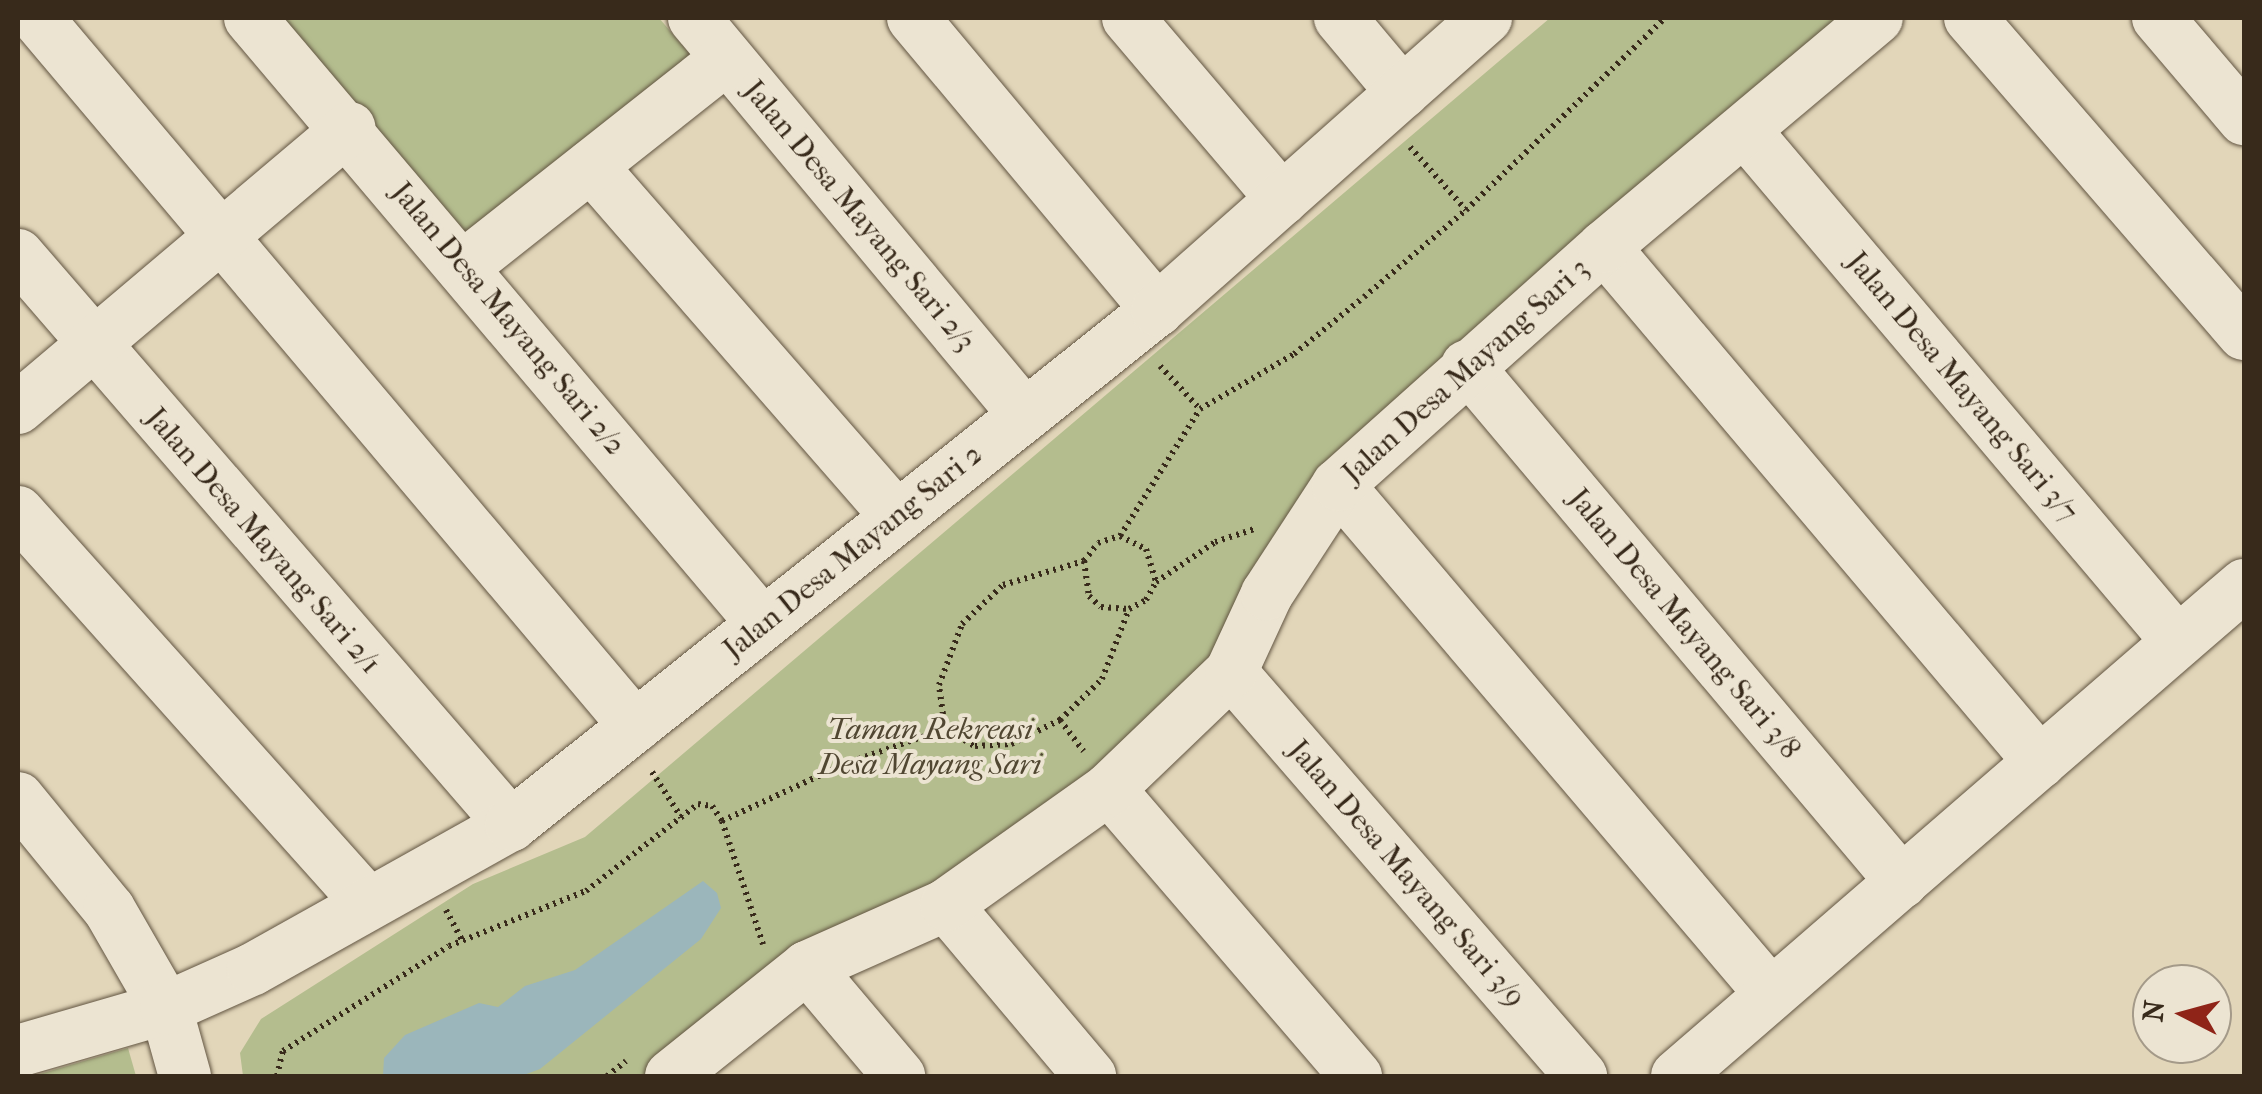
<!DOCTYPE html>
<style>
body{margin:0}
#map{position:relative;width:2262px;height:1094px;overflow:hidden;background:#e2d6b9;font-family:"IM FELL French Canon",serif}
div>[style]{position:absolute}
.green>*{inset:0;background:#b4bd8e}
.water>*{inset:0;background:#9bb6bb}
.path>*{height:6px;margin-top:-3px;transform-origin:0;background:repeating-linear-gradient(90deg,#382a1b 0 2.5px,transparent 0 7.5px)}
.roads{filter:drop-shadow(0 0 2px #625542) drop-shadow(0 0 2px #625542)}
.minor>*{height:52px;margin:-26px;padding:0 26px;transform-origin:26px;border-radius:26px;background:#ece4d2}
span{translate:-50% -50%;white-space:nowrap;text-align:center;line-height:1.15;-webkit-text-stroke:8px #ece4d2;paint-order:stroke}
.street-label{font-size:30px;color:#382a1b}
.park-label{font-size:30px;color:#514732;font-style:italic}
.frame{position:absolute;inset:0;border:20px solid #382a1b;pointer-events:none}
.north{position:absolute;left:2132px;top:964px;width:100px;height:100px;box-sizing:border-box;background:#ece4d2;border:2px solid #a49a89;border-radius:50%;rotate:276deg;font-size:28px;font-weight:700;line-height:40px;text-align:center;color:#382a1b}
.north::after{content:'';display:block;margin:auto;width:35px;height:45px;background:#8f2418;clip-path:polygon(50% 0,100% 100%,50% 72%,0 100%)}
</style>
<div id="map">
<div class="green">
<div style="clip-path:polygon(280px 18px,659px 18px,695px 60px,466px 239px)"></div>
<div style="clip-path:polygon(1550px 18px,1891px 18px,1358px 470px,1236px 680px,658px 1076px,243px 1076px,240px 1053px,261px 1019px,473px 884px,585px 837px)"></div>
<div style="clip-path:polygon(128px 1048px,136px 1076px,33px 1076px)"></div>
</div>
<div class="water">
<div style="clip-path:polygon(703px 881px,717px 893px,721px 908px,701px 939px,540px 1069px,521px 1076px,383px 1076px,384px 1058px,405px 1035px,479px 1003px,498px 1007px,525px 986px,575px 970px)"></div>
</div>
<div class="path">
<div style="left:1410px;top:147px;width:84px;rotate:48.4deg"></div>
<div style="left:1160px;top:366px;width:59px;rotate:47.1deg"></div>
<div style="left:1120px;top:536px;width:29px;rotate:27deg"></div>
<div style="left:1146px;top:549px;width:34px;rotate:73deg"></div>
<div style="left:1084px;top:561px;width:35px;rotate:82deg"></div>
<div style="left:1089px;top:596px;width:16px;rotate:43deg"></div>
<div style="left:1101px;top:607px;width:28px;rotate:4deg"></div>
<div style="left:1060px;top:720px;width:39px;rotate:53deg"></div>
<div style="left:945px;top:729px;width:44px;rotate:-97.8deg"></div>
<div style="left:939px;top:685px;width:65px;rotate:-69.3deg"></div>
<div style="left:962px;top:624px;width:57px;rotate:-43.6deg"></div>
<div style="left:1003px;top:585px;width:84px;rotate:-16.5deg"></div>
<div style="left:1084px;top:561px;width:23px;rotate:-52deg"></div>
<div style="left:1098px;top:543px;width:23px;rotate:-18deg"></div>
<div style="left:1120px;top:536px;width:150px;rotate:-57.8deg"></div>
<div style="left:1200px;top:409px;width:109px;rotate:-30.3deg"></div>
<div style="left:1294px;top:354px;width:90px;rotate:-39.2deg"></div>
<div style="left:1364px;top:297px;width:134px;rotate:-40.5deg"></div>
<div style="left:1466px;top:210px;width:277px;rotate:-44deg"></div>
<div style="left:652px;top:772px;width:54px;rotate:57.2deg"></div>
<div style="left:722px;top:821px;width:135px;rotate:-25deg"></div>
<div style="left:844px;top:764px;width:107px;rotate:-19.1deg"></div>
<div style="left:945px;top:729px;width:34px;rotate:30deg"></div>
<div style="left:975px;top:746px;width:36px;rotate:-3deg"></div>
<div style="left:1011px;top:744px;width:55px;rotate:-26.1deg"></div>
<div style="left:1060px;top:720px;width:59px;rotate:-44.3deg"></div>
<div style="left:1102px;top:679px;width:75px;rotate:-68.9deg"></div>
<div style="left:1129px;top:609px;width:19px;rotate:-28deg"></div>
<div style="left:1146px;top:600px;width:21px;rotate:-61deg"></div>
<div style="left:1156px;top:582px;width:71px;rotate:-34.1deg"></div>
<div style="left:1215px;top:542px;width:41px;rotate:-18.4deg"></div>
<div style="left:446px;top:910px;width:34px;rotate:62deg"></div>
<div style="left:277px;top:1076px;width:26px;rotate:-77deg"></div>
<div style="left:283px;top:1051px;width:196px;rotate:-32.3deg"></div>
<div style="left:449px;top:946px;width:148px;rotate:-21.9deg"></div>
<div style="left:586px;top:891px;width:142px;rotate:-37.8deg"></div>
<div style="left:698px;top:804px;width:14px;rotate:8deg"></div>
<div style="left:712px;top:806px;width:18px;rotate:56deg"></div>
<div style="left:722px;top:821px;width:130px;rotate:71.6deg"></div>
<div style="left:607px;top:1076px;width:24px;rotate:-38deg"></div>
</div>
<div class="roads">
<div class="minor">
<div style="left:37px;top:18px;width:927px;rotate:49.81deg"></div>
<div style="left:250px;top:18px;width:794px;rotate:49.75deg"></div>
<div style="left:694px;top:18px;width:517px;rotate:50.18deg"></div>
<div style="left:913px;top:18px;width:381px;rotate:50.1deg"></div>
<div style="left:1128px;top:18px;width:238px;rotate:49.6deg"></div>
<div style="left:1340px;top:18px;width:97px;rotate:50deg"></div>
<div style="left:1970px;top:18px;width:418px;rotate:49.1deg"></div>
<div style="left:2158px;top:18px;width:133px;rotate:49.6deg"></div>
<div style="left:1746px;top:132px;width:668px;rotate:49.73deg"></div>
<div style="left:591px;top:166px;width:466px;rotate:48.9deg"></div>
<div style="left:1604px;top:247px;width:675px;rotate:49.75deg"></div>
<div style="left:18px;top:255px;width:754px;rotate:49.14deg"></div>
<div style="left:464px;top:266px;width:335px;rotate:-38.3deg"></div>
<div style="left:1467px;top:366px;width:675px;rotate:49.87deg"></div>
<div style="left:18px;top:408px;width:434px;rotate:-40.2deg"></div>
<div style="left:1338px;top:485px;width:668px;rotate:49.61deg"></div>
<div style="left:18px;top:512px;width:523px;rotate:48.18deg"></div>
<div style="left:1231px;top:672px;width:535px;rotate:49.1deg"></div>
<div style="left:1109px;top:789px;width:379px;rotate:49.3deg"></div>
<div style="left:18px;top:798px;width:144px;rotate:50.7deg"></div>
<div style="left:109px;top:909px;width:114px;rotate:60.1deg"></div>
<div style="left:166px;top:1008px;width:71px;rotate:74.4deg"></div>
<div style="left:946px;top:905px;width:224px;rotate:49.9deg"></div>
<div style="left:807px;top:967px;width:143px;rotate:49.8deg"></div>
<div style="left:18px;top:1051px;width:154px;rotate:-16.2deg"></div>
<div style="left:166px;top:1008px;width:95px;rotate:-24.1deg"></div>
<div style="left:253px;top:969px;width:295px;rotate:-29.2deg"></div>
<div style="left:511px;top:825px;width:826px;rotate:-38.56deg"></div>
<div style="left:1157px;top:310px;width:440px;rotate:-41.6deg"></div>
<div style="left:671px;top:1076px;width:174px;rotate:-38.7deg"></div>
<div style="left:807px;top:967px;width:152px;rotate:-24deg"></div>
<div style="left:946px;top:905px;width:200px;rotate:-35.4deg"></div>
<div style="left:1109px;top:789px;width:169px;rotate:-43.8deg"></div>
<div style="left:1231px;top:672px;width:86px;rotate:-65.2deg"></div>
<div style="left:1267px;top:594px;width:130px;rotate:-56.9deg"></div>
<div style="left:1338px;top:485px;width:357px;rotate:-41.8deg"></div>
<div style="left:1604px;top:247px;width:356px;rotate:-40deg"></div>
<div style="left:1677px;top:1076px;width:750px;rotate:-40.89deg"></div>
</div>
</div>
<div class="street-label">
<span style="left:859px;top:216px;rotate:50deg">Jalan Desa Mayang Sari 2/3</span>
<span style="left:508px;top:319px;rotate:50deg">Jalan Desa Mayang Sari 2/2</span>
<span style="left:1466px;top:371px;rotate:-42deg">Jalan Desa Mayang Sari 3</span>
<span style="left:1962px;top:387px;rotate:50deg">Jalan Desa Mayang Sari 3/7</span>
<span style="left:263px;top:541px;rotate:49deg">Jalan Desa Mayang Sari 2/1</span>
<span style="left:853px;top:552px;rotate:-39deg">Jalan Desa Mayang Sari 2</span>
<span style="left:1684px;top:624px;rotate:50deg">Jalan Desa Mayang Sari 3/8</span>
<span style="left:1406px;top:874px;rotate:49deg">Jalan Desa Mayang Sari 3/9</span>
</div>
<div class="park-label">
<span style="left:930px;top:747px">Taman Rekreasi<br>Desa Mayang Sari</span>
</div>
<div class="frame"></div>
<div class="north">N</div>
</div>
